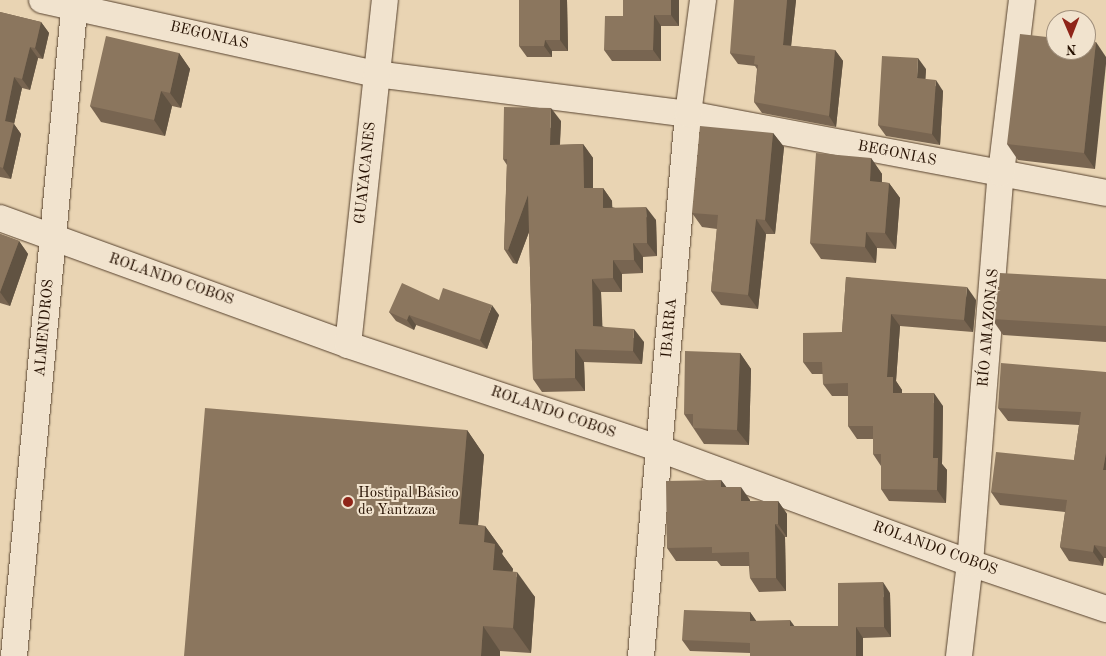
<!DOCTYPE html>
<meta charset="utf-8">
<style>
body{margin:0}
#map{position:relative;width:1106px;height:656px;overflow:hidden;background:#e9d4b3;font-family:"Old Standard TT",serif}
div>[style]{position:absolute}
.roads{filter:drop-shadow(0 0 1px #57422e) drop-shadow(0 0 1px #57422e)}
.minor>*{height:26px;margin:-13px;padding:0 13px;transform-origin:13px;border-radius:13px;background:#f1e3ce}
.wall>*{inset:0;background:#786551}
.shaded-wall>*{inset:0;background:#615342}
.building>*{inset:0;background:#8b765e}
.dots>*{width:14px;height:14px;translate:-50% -50%;box-sizing:border-box;border:2px solid #f1e3ce;border-radius:50%}
span{translate:-50% -50%;white-space:nowrap;text-align:center;line-height:1.15;-webkit-text-stroke:4px #f1e3ce;paint-order:stroke}
.street-label{font-size:15px;color:#261102}
.poi-label{font-size:15px;color:#261102}
.left{translate:0 -50%;text-align:left}
.north{position:absolute;left:1046px;top:10px;width:50px;height:50px;box-sizing:border-box;background:#f1e3ce;border:1px solid #a08f7c;border-radius:50%;rotate:179deg;font-size:14px;font-weight:700;line-height:20px;text-align:center;color:#261102}
.north::after{content:'';display:block;margin:auto;width:18px;height:22px;background:#8f2418;clip-path:polygon(50% 0,100% 100%,50% 72%,0 100%)}
</style>
<div id="map">
<div class="roads">
<div class="minor">
<div style="left:42px;top:0;width:342px;rotate:12.5deg"></div>
<div style="left:376px;top:74px;width:315px;rotate:7.3deg"></div>
<div style="left:688px;top:114px;width:425px;rotate:10.7deg"></div>
<div style="left:0;top:218px;width:370px;rotate:20deg"></div>
<div style="left:348px;top:345px;width:329px;rotate:18.4deg"></div>
<div style="left:660px;top:449px;width:330px;rotate:20.2deg"></div>
<div style="left:970px;top:563px;width:144px;rotate:18.7deg"></div>
<div style="left:348px;top:345px;width:347px;rotate:-83.9deg"></div>
<div style="left:14px;top:656px;width:659px;rotate:-84.69deg"></div>
<div style="left:641px;top:656px;width:544px;rotate:-85.04deg"></div>
<div style="left:688px;top:114px;width:115px;rotate:-82.5deg"></div>
<div style="left:959px;top:656px;width:94px;rotate:-83.3deg"></div>
<div style="left:970px;top:563px;width:391px;rotate:-85.5deg"></div>
<div style="left:1001px;top:173px;width:174px;rotate:-83.1deg"></div>
</div>
</div>
<div class="wall">
<div style="clip-path:polygon(567px 0,568px 51px,552px 51px,552px 57px,527px 57px,519px 46px)"></div>
<div style="clip-path:polygon(679px 0,679px 26px,661px 26px,661px 61px,612px 61px,604px 50px,623px 16px)"></div>
<div style="clip-path:polygon(753px 0,796px 0,791px 46px,835px 50px,843px 61px,836px 127px,762px 113px,754px 102px,757px 69px,755px 66px,738px 64px,730px 53px)"></div>
<div style="clip-path:polygon(0 12px,41px 22px,49px 33px,43px 59px,38px 58px,30px 90px,22px 88px,14px 124px,21px 134px,11px 179px,0 177px)"></div>
<div style="clip-path:polygon(1096px 42px,1095px 169px,1018px 160px,1007px 144px)"></div>
<div style="clip-path:polygon(179px 53px,190px 69px,181px 108px,172px 106px,165px 136px,101px 122px,90px 106px)"></div>
<div style="clip-path:polygon(926px 69px,925px 79px,943px 91px,940px 145px,886px 136px,878px 125px)"></div>
<div style="clip-path:polygon(561px 121px,560px 145px,583px 144px,593px 158px,593px 188px,603px 188px,612px 201px,612px 207px,656px 220px,657px 256px,643px 257px,643px 273px,622px 274px,622px 292px,601px 292px,602px 326px,644px 342px,642px 364px,584px 362px,585px 391px,542px 392px,533px 379px,529px 232px,517px 264px,513px 263px,504px 249px,507px 165px,503px 159px)"></div>
<div style="clip-path:polygon(773px 133px,784px 147px,775px 234px,766px 234px,758px 309px,721px 305px,711px 291px,717px 229px,702px 227px,692px 213px)"></div>
<div style="clip-path:polygon(871px 158px,882px 174px,882px 182px,889px 183px,900px 198px,896px 249px,877px 248px,876px 263px,821px 259px,810px 243px)"></div>
<div style="clip-path:polygon(0 234px,19px 241px,28px 254px,10px 306px,0 303px)"></div>
<div style="clip-path:polygon(846px 277px,976px 300px,973px 332px,900px 326px,896px 381px,902px 390px,902px 393px,943px 406px,942px 464px,947px 470px,946px 503px,889px 501px,881px 489px,881px 466px,873px 454px,873px 439px,857px 439px,848px 426px,848px 396px,832px 396px,823px 384px,823px 374px,812px 374px,803px 362px,842px 332px)"></div>
<div style="clip-path:polygon(1106px 279px,1106px 342px,1003px 335px,992px 319px,999px 287px)"></div>
<div style="clip-path:polygon(439px 300px,499px 315px,487px 349px,416px 325px,414px 330px,396px 321px,389px 312px)"></div>
<div style="clip-path:polygon(740px 353px,751px 369px,749px 445px,704px 444px,684px 414px)"></div>
<div style="clip-path:polygon(1106px 372px,1106px 558px,1104px 558px,1103px 566px,1069px 561px,1060px 547px,1065px 512px,1000px 505px,991px 492px,1074px 460px,1079px 425px,1008px 421px,998px 408px)"></div>
<div style="clip-path:polygon(467px 430px,484px 455px,478px 525px,485px 526px,503px 551px,502px 554px,513px 569px,512px 572px,535px 597px,531px 653px,500px 651px,500px 656px,184px 656px)"></div>
<div style="clip-path:polygon(721px 480px,726px 487px,750px 500px,750px 501px,778px 501px,787px 514px,787px 537px,785px 537px,786px 591px,759px 592px,750px 578px,749px 566px,721px 566px,717px 561px,676px 561px,667px 548px)"></div>
<div style="clip-path:polygon(890px 593px,891px 637px,863px 638px,750px 653px,690px 651px,682px 640px,750px 612px,756px 621px,794px 626px,838px 626px)"></div>
</div>
<div class="shaded-wall">
<div style="clip-path:polygon(560px 0,567px 0,568px 51px,560px 40px)"></div>
<div style="clip-path:polygon(671px 0,679px 0,679px 26px,671px 15px)"></div>
<div style="clip-path:polygon(787px 0,796px 0,790px 56px,783px 45px)"></div>
<div style="clip-path:polygon(654px 15px,661px 26px,661px 61px,653px 50px)"></div>
<div style="clip-path:polygon(41px 22px,49px 33px,43px 59px,35px 48px)"></div>
<div style="clip-path:polygon(545px 40px,552px 51px,552px 57px,544px 46px)"></div>
<div style="clip-path:polygon(1096px 42px,1106px 57px,1106px 64px,1095px 169px,1084px 153px)"></div>
<div style="clip-path:polygon(30px 47px,38px 58px,30px 90px,22px 79px)"></div>
<div style="clip-path:polygon(835px 50px,843px 61px,836px 127px,829px 116px)"></div>
<div style="clip-path:polygon(179px 53px,190px 69px,181px 108px,170px 93px)"></div>
<div style="clip-path:polygon(918px 58px,926px 69px,925px 89px,917px 78px)"></div>
<div style="clip-path:polygon(14px 77px,22px 88px,14px 124px,21px 134px,11px 179px,3px 168px,5px 121px)"></div>
<div style="clip-path:polygon(936px 80px,943px 91px,940px 145px,932px 134px)"></div>
<div style="clip-path:polygon(161px 91px,172px 106px,165px 136px,154px 120px)"></div>
<div style="clip-path:polygon(551px 108px,561px 121px,559px 158px,550px 145px)"></div>
<div style="clip-path:polygon(773px 133px,784px 147px,775px 234px,765px 220px)"></div>
<div style="clip-path:polygon(583px 144px,593px 158px,593px 202px,584px 188px)"></div>
<div style="clip-path:polygon(871px 158px,882px 174px,881px 197px,870px 181px)"></div>
<div style="clip-path:polygon(889px 183px,900px 198px,896px 249px,885px 233px)"></div>
<div style="clip-path:polygon(603px 188px,612px 201px,613px 221px,603px 208px)"></div>
<div style="clip-path:polygon(528px 195px,538px 208px,517px 264px,508px 250px)"></div>
<div style="clip-path:polygon(646px 207px,656px 220px,657px 256px,647px 243px)"></div>
<div style="clip-path:polygon(756px 219px,766px 234px,758px 309px,748px 295px)"></div>
<div style="clip-path:polygon(866px 232px,877px 248px,876px 263px,865px 247px)"></div>
<div style="clip-path:polygon(19px 241px,28px 254px,10px 306px,0 292px)"></div>
<div style="clip-path:polygon(633px 243px,643px 257px,643px 273px,634px 260px)"></div>
<div style="clip-path:polygon(613px 260px,622px 274px,622px 292px,613px 278px)"></div>
<div style="clip-path:polygon(592px 279px,601px 292px,603px 339px,593px 326px)"></div>
<div style="clip-path:polygon(967px 287px,976px 300px,973px 332px,964px 320px)"></div>
<div style="clip-path:polygon(492px 305px,499px 315px,487px 349px,480px 340px)"></div>
<div style="clip-path:polygon(891px 314px,900px 326px,896px 381px,902px 390px,902px 405px,893px 393px,887px 377px)"></div>
<div style="clip-path:polygon(409px 315px,416px 325px,414px 330px,407px 320px)"></div>
<div style="clip-path:polygon(634px 329px,644px 342px,642px 364px,633px 351px)"></div>
<div style="clip-path:polygon(575px 349px,584px 362px,585px 391px,575px 378px)"></div>
<div style="clip-path:polygon(740px 353px,751px 369px,749px 445px,737px 430px)"></div>
<div style="clip-path:polygon(934px 393px,943px 406px,942px 464px,947px 470px,946px 503px,937px 490px,933px 458px)"></div>
<div style="clip-path:polygon(467px 430px,484px 455px,476px 549px,459px 524px)"></div>
<div style="clip-path:polygon(1106px 453px,1106px 473px,1103px 470px)"></div>
<div style="clip-path:polygon(721px 480px,731px 493px,721px 487px)"></div>
<div style="clip-path:polygon(741px 487px,750px 500px,751px 514px,741px 501px)"></div>
<div style="clip-path:polygon(778px 501px,787px 514px,787px 537px,778px 524px)"></div>
<div style="clip-path:polygon(775px 524px,785px 537px,786px 591px,776px 578px)"></div>
<div style="clip-path:polygon(485px 526px,503px 551px,502px 554px,513px 569px,510px 595px,493px 570px,484px 542px)"></div>
<div style="clip-path:polygon(1094px 545px,1104px 558px,1103px 566px,1093px 552px)"></div>
<div style="clip-path:polygon(517px 572px,535px 597px,531px 653px,513px 628px)"></div>
<div style="clip-path:polygon(883px 582px,890px 593px,891px 637px,884px 627px)"></div>
<div style="clip-path:polygon(750px 612px,757px 622px,750px 621px)"></div>
<div style="clip-path:polygon(790px 620px,798px 631px,790px 626px)"></div>
<div style="clip-path:polygon(483px 626px,500px 651px,500px 656px,481px 656px)"></div>
<div style="clip-path:polygon(856px 627px,863px 638px,863px 656px,856px 656px)"></div>
</div>
<div class="building">
<div style="clip-path:polygon(519px 0,560px 0,560px 40px,545px 40px,544px 46px,519px 46px)"></div>
<div style="clip-path:polygon(623px 0,671px 0,671px 15px,654px 15px,653px 50px,604px 50px,605px 16px,623px 16px)"></div>
<div style="clip-path:polygon(734px 0,787px 0,783px 45px,835px 50px,829px 116px,754px 102px,758px 65px,754px 64px,755px 56px,730px 53px)"></div>
<div style="clip-path:polygon(0 12px,41px 22px,35px 48px,30px 47px,22px 79px,14px 77px,5px 121px,14px 123px,3px 168px,0 167px)"></div>
<div style="clip-path:polygon(1020px 34px,1056px 38px,1056px 50px,1086px 50px,1086px 41px,1096px 42px,1084px 153px,1007px 144px)"></div>
<div style="clip-path:polygon(106px 36px,179px 53px,170px 93px,161px 91px,154px 120px,90px 106px)"></div>
<div style="clip-path:polygon(882px 56px,918px 58px,917px 78px,936px 80px,932px 134px,878px 125px)"></div>
<div style="clip-path:polygon(504px 107px,551px 108px,550px 145px,583px 144px,584px 188px,603px 188px,603px 208px,646px 207px,647px 243px,633px 243px,634px 260px,613px 260px,613px 278px,592px 279px,593px 326px,634px 329px,633px 351px,575px 349px,575px 378px,533px 379px,528px 195px,508px 250px,504px 249px,507px 159px,503px 159px)"></div>
<div style="clip-path:polygon(700px 126px,773px 133px,765px 220px,756px 219px,748px 295px,711px 291px,718px 215px,692px 213px)"></div>
<div style="clip-path:polygon(816px 153px,871px 158px,870px 181px,889px 183px,885px 233px,866px 232px,865px 247px,810px 243px)"></div>
<div style="clip-path:polygon(0 234px,19px 241px,0 292px)"></div>
<div style="clip-path:polygon(1000px 273px,1106px 279px,1106px 326px,992px 319px,995px 286px,999px 287px)"></div>
<div style="clip-path:polygon(846px 277px,967px 287px,964px 320px,891px 314px,887px 377px,893px 377px,893px 393px,934px 393px,933px 458px,938px 458px,937px 490px,881px 489px,881px 454px,873px 454px,873px 426px,848px 426px,848px 383px,823px 384px,822px 362px,803px 362px,803px 333px,842px 332px)"></div>
<div style="clip-path:polygon(402px 283px,439px 300px,443px 288px,492px 305px,480px 340px,409px 315px,407px 320px,389px 312px)"></div>
<div style="clip-path:polygon(685px 351px,740px 353px,737px 430px,693px 428px,693px 414px,684px 414px)"></div>
<div style="clip-path:polygon(1001px 363px,1106px 372px,1106px 453px,1103px 470px,1106px 470px,1106px 547px,1094px 545px,1093px 552px,1060px 547px,1067px 500px,991px 492px,996px 452px,1074px 460px,1081px 412px,998px 408px)"></div>
<div style="clip-path:polygon(205px 408px,467px 430px,459px 524px,485px 526px,484px 542px,495px 544px,493px 570px,517px 572px,513px 628px,483px 626px,481px 656px,184px 656px)"></div>
<div style="clip-path:polygon(721px 480px,721px 487px,741px 487px,741px 501px,778px 501px,778px 524px,775px 524px,776px 578px,750px 578px,749px 552px,712px 553px,712px 547px,667px 548px,666px 481px)"></div>
<div style="clip-path:polygon(883px 582px,884px 627px,856px 627px,856px 656px,750px 656px,750px 643px,682px 640px,684px 610px,750px 612px,750px 621px,790px 620px,790px 626px,838px 626px,838px 583px)"></div>
</div>
<div class="dots">
<div style="left:348px;top:502px;background:#8f2418"></div>
</div>
<div class="street-label">
<span style="left:209px;top:36px;rotate:13deg">BEGONIAS</span>
<span style="left:897px;top:154px;rotate:11deg">BEGONIAS</span>
<span style="left:366px;top:173px;rotate:-84deg">GUAYACANES</span>
<span style="left:171px;top:280px;rotate:19deg">ROLANDO COBOS</span>
<span style="left:45px;top:328px;rotate:-85deg">ALMENDROS</span>
<span style="left:670px;top:328px;rotate:-85deg">IBARRA</span>
<span style="left:989px;top:328px;rotate:-85deg">RÍO AMAZONAS</span>
<span style="left:553px;top:413px;rotate:19deg">ROLANDO COBOS</span>
<span style="left:935px;top:549px;rotate:20deg">ROLANDO COBOS</span>
</div>
<div class="poi-label">
<span class="left" style="left:358px;top:502px">Hostipal Básico<br>de Yantzaza</span>
</div>
<div class="north">N</div>
</div>
